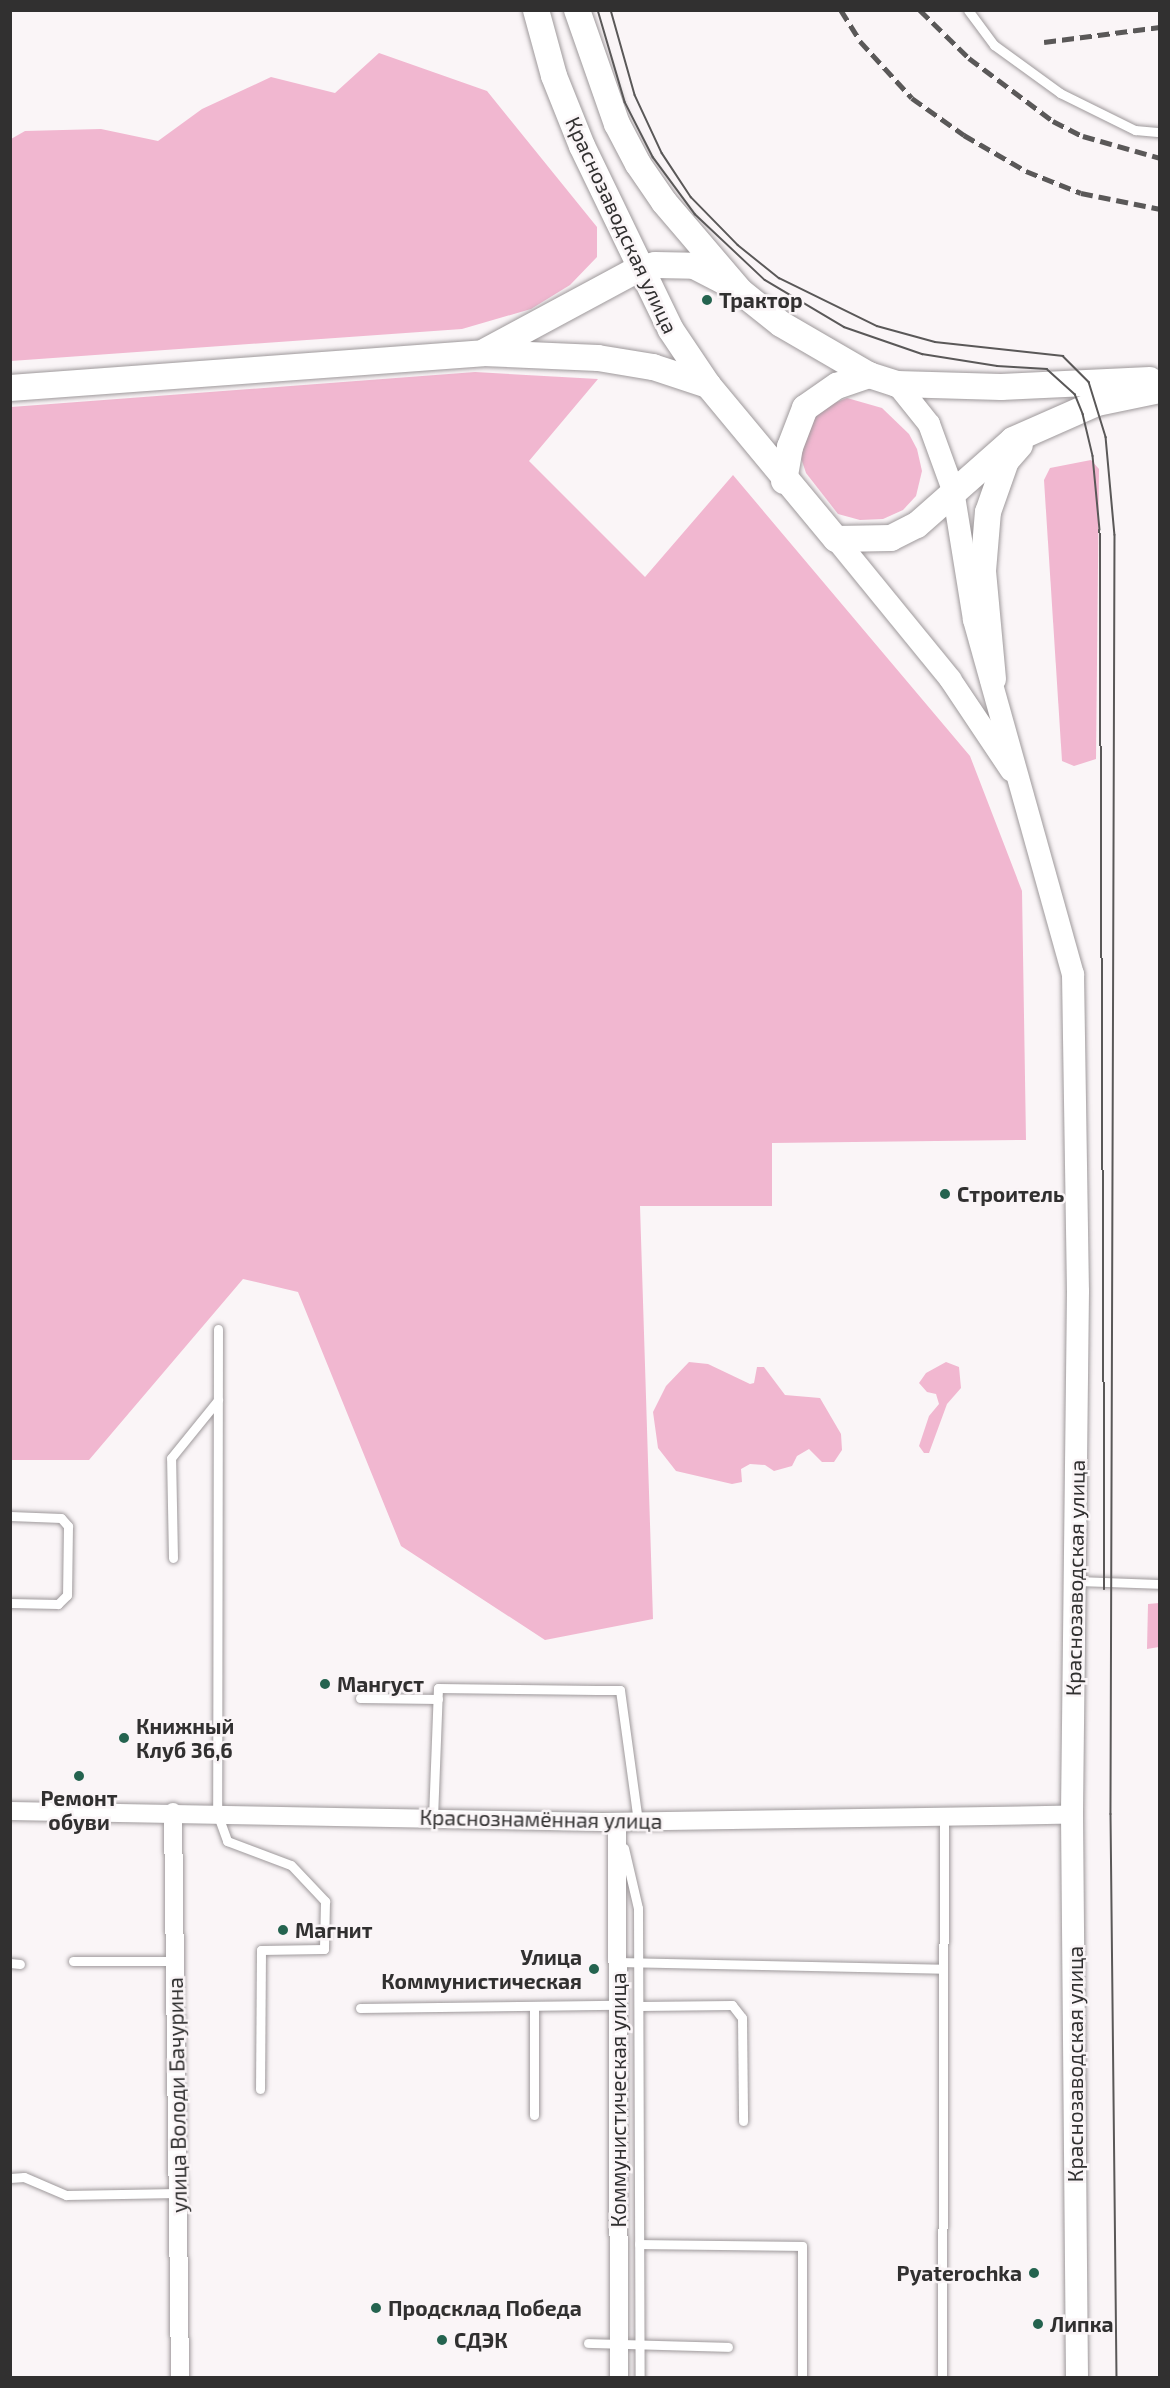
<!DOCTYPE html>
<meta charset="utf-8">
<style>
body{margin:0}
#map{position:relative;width:1170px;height:2388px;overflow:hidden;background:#faf5f7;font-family:"Exo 2",sans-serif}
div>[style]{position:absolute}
.green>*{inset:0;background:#f1b7d0}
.roads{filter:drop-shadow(0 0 2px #9e999b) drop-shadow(0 0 2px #9e999b)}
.service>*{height:9px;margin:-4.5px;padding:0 4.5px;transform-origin:4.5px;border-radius:4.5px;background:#fff}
.minor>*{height:18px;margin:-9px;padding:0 9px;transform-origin:9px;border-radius:9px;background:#fff}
.tertiary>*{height:22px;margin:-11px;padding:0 11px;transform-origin:11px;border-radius:11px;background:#fff}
.secondary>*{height:26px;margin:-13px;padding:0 13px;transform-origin:13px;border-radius:13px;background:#fff}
.tram>*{height:1.5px;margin:-0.75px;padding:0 0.75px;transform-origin:0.75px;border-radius:0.75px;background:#5a5858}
.rail>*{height:4.5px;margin-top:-2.25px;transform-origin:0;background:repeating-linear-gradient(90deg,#5a5858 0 12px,transparent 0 18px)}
.dots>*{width:16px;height:16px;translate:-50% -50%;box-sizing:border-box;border:3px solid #faf5f7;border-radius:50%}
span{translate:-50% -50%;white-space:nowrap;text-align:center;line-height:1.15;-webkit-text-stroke:5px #faf5f7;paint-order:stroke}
.street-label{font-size:21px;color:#313030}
.poi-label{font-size:21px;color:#313030;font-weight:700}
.left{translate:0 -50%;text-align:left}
.right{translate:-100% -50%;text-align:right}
.frame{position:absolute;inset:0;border:12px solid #313030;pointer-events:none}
</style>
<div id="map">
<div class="green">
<div style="clip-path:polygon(379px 53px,487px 91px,597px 227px,597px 257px,570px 285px,531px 309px,462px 329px,11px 361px,11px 139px,25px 131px,101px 129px,158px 141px,202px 109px,271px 77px,335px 93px)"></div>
<div style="clip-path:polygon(475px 372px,598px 379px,529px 461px,645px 577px,733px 475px,970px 756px,1022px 891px,1026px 1140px,772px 1143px,772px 1206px,640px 1206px,653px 1619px,545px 1640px,401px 1546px,298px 1292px,243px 1279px,89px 1460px,11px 1460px,11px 407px)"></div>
<div style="clip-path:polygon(847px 398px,882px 408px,909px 434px,917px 449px,922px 471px,916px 496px,903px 510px,883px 519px,860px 520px,838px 514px,806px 473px,799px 452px,811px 419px,827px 406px)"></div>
<div style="clip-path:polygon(1091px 460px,1099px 469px,1096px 759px,1074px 766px,1062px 761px,1044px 480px,1050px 468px)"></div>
<div style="clip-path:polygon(689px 1362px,708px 1364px,750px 1384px,754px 1383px,757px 1367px,764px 1367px,785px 1395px,820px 1398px,841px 1434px,842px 1450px,834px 1462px,822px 1462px,809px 1449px,797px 1456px,792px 1466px,774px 1471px,765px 1465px,750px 1464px,741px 1469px,742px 1482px,732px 1484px,676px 1471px,658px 1448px,653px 1412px,666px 1386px)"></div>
<div style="clip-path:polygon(946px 1362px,959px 1367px,961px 1388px,947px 1404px,929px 1453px,924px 1453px,919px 1446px,929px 1416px,939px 1404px,936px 1394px,927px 1392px,919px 1383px,926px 1373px)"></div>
<div style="clip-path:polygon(1159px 1603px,1159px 1647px,1147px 1649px,1148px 1604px)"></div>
</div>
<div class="roads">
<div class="service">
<div style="left:968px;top:10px;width:44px;rotate:53.4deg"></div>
<div style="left:994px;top:45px;width:82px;rotate:36deg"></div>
<div style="left:1060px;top:93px;width:84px;rotate:26.3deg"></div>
<div style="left:1135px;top:130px;width:25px;rotate:5deg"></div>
<div style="left:218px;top:1329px;width:484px;rotate:90.1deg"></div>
<div style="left:217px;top:1813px;width:30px;rotate:70deg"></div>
<div style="left:227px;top:1841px;width:68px;rotate:20.6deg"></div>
<div style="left:291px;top:1865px;width:50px;rotate:46.6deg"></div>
<div style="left:325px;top:1901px;width:48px;rotate:91.2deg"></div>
<div style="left:324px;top:1949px;width:63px;rotate:179.1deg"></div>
<div style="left:261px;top:1950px;width:139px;rotate:90.4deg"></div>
<div style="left:10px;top:1516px;width:51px;rotate:2.2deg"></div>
<div style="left:61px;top:1518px;width:11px;rotate:49deg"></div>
<div style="left:68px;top:1526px;width:69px;rotate:90.8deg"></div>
<div style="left:67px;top:1595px;width:13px;rotate:135deg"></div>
<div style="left:58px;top:1604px;width:48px;rotate:-178.8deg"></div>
<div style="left:173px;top:1558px;width:100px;rotate:-91.1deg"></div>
<div style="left:171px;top:1458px;width:75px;rotate:-51deg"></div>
<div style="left:1075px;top:1581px;width:85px;rotate:2deg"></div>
<div style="left:360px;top:1698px;width:78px;rotate:0.7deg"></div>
<div style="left:433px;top:1818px;width:130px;rotate:-87.8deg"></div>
<div style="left:438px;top:1688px;width:159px;rotate:0.7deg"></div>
<div style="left:597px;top:1690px;width:23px"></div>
<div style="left:620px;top:1690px;width:133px;rotate:82.2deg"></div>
<div style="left:624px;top:1848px;width:62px;rotate:76.9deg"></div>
<div style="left:638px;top:1908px;width:470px;rotate:89.8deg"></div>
<div style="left:73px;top:1961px;width:102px"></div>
<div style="left:618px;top:1962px;width:325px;rotate:1.2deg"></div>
<div style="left:10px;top:1963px;width:10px;rotate:6deg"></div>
<div style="left:639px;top:2006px;width:93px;rotate:-0.6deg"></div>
<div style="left:732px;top:2005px;width:16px;rotate:52deg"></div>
<div style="left:742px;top:2018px;width:103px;rotate:89.4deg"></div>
<div style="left:360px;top:2008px;width:258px;rotate:-0.7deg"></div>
<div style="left:534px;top:2115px;width:109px;rotate:-90deg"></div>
<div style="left:10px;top:2178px;width:14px;rotate:-4deg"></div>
<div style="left:24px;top:2177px;width:46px;rotate:23.2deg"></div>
<div style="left:66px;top:2195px;width:112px;rotate:-1deg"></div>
<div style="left:639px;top:2244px;width:163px;rotate:0.7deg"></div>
<div style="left:802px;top:2246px;width:132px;rotate:90deg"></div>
<div style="left:588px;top:2343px;width:140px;rotate:1.6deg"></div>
<div style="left:942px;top:2378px;width:561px;rotate:-89.8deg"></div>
</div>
<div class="minor">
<div style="left:10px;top:1811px;width:592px;rotate:1.06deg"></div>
<div style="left:602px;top:1822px;width:470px;rotate:-0.9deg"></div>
<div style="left:173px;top:1812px;width:566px;rotate:89.29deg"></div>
<div style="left:617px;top:1822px;width:556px;rotate:89.79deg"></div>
</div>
<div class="tertiary">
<div style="left:897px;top:384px;width:51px;rotate:51.3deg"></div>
<div style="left:929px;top:424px;width:70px;rotate:70deg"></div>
<div style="left:953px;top:490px;width:132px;rotate:80.8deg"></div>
<div style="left:974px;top:620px;width:368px;rotate:74.4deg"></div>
<div style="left:1073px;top:974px;width:317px;rotate:89.1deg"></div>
<div style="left:1078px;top:1291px;width:524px;rotate:90.66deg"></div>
<div style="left:1072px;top:1815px;width:563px;rotate:89.49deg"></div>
<div style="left:836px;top:539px;width:181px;rotate:50.8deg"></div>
<div style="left:950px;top:679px;width:110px;rotate:56.2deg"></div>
</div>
<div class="secondary">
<div style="left:536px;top:10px;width:68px;rotate:74.7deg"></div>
<div style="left:554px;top:76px;width:75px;rotate:68.2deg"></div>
<div style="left:582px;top:146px;width:204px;rotate:64.2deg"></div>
<div style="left:671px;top:330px;width:66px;rotate:56.1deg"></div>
<div style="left:708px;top:385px;width:200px;rotate:50.3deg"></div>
<div style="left:836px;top:539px;width:55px;rotate:-1deg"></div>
<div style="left:891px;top:538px;width:29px;rotate:-27deg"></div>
<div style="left:917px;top:525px;width:128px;rotate:-41.5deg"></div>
<div style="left:1013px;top:440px;width:92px;rotate:-23.8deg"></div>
<div style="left:1097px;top:403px;width:64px;rotate:-11.7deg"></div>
<div style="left:577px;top:10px;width:121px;rotate:70.7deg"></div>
<div style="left:617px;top:124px;width:45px;rotate:62.3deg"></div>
<div style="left:638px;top:164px;width:46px;rotate:55.6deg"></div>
<div style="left:664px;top:202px;width:118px;rotate:49.5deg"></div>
<div style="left:741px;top:292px;width:51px;rotate:38.7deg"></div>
<div style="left:781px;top:324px;width:102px;rotate:30.1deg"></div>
<div style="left:869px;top:375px;width:29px;rotate:18deg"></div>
<div style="left:897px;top:384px;width:104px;rotate:1.7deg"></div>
<div style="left:1001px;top:387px;width:149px;rotate:-2.7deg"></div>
<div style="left:486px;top:351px;width:173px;rotate:-28.3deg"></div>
<div style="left:638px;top:269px;width:17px;rotate:-13deg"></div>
<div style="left:655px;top:265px;width:39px;rotate:1deg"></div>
<div style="left:694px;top:266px;width:37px;rotate:27deg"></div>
<div style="left:10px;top:388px;width:474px;rotate:-4.2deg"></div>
<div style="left:483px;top:353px;width:115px;rotate:2.5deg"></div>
<div style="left:598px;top:358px;width:56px;rotate:9.3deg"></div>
<div style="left:653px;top:367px;width:58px;rotate:18.1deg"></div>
<div style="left:784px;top:481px;width:35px;rotate:-80deg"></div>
<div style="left:790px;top:447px;width:42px;rotate:-69deg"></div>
<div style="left:805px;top:408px;width:39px;rotate:-35deg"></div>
<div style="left:837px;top:386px;width:34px;rotate:-19deg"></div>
<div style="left:993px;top:679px;width:108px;rotate:-95.3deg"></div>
<div style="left:983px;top:571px;width:59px;rotate:-85.2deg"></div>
<div style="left:988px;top:512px;width:54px;rotate:-70.6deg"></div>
<div style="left:1006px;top:461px;width:21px;rotate:-49deg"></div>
</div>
</div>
<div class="tram">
<div style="left:598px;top:10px;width:96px;rotate:73.6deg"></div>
<div style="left:625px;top:102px;width:62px;rotate:63deg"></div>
<div style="left:653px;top:157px;width:71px;rotate:53.6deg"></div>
<div style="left:695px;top:214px;width:96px;rotate:43.3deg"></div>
<div style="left:765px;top:280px;width:92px;rotate:30.7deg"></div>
<div style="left:844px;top:327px;width:83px;rotate:19.1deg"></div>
<div style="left:922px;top:354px;width:76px;rotate:9.1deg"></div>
<div style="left:997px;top:366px;width:50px;rotate:3.4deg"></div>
<div style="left:1047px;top:369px;width:38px;rotate:42deg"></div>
<div style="left:1075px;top:394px;width:22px;rotate:68deg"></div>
<div style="left:1083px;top:414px;width:43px;rotate:76.6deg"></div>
<div style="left:1093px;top:456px;width:74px;rotate:84.6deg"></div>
<div style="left:1100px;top:530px;width:1059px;rotate:89.73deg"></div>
<div style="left:611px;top:10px;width:88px;rotate:74.2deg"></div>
<div style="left:635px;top:95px;width:64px;rotate:65deg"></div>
<div style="left:662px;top:153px;width:53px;rotate:56.6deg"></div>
<div style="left:691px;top:197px;width:67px;rotate:45.6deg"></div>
<div style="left:738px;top:245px;width:53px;rotate:38.8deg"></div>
<div style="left:779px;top:278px;width:109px;rotate:26.1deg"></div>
<div style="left:877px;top:326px;width:60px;rotate:15.4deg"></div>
<div style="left:935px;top:342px;width:129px;rotate:6.2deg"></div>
<div style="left:1063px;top:356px;width:37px;rotate:45deg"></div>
<div style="left:1089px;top:382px;width:58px;rotate:72.8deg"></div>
<div style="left:1106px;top:437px;width:98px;rotate:84.8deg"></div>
<div style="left:1115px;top:535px;width:1279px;rotate:90.18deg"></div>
<div style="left:1111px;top:1814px;width:564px;rotate:89.39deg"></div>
</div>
<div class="rail">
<div style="left:841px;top:10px;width:36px;rotate:58deg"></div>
<div style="left:860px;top:41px;width:77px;rotate:47.6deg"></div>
<div style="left:912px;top:98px;width:64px;rotate:35.4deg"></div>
<div style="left:964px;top:135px;width:72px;rotate:30.1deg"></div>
<div style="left:1026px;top:171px;width:59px;rotate:21.8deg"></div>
<div style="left:1081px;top:193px;width:81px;rotate:11.4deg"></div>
<div style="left:920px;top:10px;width:69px;rotate:44.4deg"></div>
<div style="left:969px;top:58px;width:105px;rotate:36.9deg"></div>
<div style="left:1053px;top:121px;width:34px;rotate:27deg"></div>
<div style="left:1083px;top:136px;width:80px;rotate:15.9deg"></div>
<div style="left:1044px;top:42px;width:117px;rotate:-7.4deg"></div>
</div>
<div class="dots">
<div style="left:707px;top:300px;background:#24634f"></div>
<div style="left:945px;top:1194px;background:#24634f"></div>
<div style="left:325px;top:1684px;background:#24634f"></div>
<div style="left:124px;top:1738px;background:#24634f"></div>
<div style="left:79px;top:1776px;background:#24634f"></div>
<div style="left:283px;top:1930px;background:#24634f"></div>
<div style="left:594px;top:1969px;background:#24634f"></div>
<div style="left:1034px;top:2273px;background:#24634f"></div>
<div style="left:376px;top:2308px;background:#24634f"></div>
<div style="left:1038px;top:2324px;background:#24634f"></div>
<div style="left:442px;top:2340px;background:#24634f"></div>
</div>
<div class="street-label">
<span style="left:622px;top:225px;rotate:65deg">Краснозаводская улица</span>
<span style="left:1075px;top:1578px;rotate:-89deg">Краснозаводская улица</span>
<span style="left:541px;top:1819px;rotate:1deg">Краснознамённая улица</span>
<span style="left:1075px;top:2064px;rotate:-90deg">Краснозаводская улица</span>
<span style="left:177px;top:2095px;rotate:-91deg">улица Володи Бачурина</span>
<span style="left:618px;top:2100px;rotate:-90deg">Коммунистическая улица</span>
</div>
<div class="poi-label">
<span class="left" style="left:719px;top:300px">Трактор</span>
<span class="left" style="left:957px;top:1194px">Строитель</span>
<span class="left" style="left:337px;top:1684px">Мангуст</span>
<span class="left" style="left:136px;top:1738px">Книжный<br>Клуб 36,6</span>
<span style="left:79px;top:1810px">Ремонт<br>обуви</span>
<span class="left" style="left:295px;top:1930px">Магнит</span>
<span class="right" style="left:582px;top:1969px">Улица<br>Коммунистическая</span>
<span class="right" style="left:1022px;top:2273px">Pyaterochka</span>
<span class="left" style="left:388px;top:2308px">Продсклад Победа</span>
<span class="left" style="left:1050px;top:2324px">Липка</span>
<span class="left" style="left:454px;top:2340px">СДЭК</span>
</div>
<div class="frame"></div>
</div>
